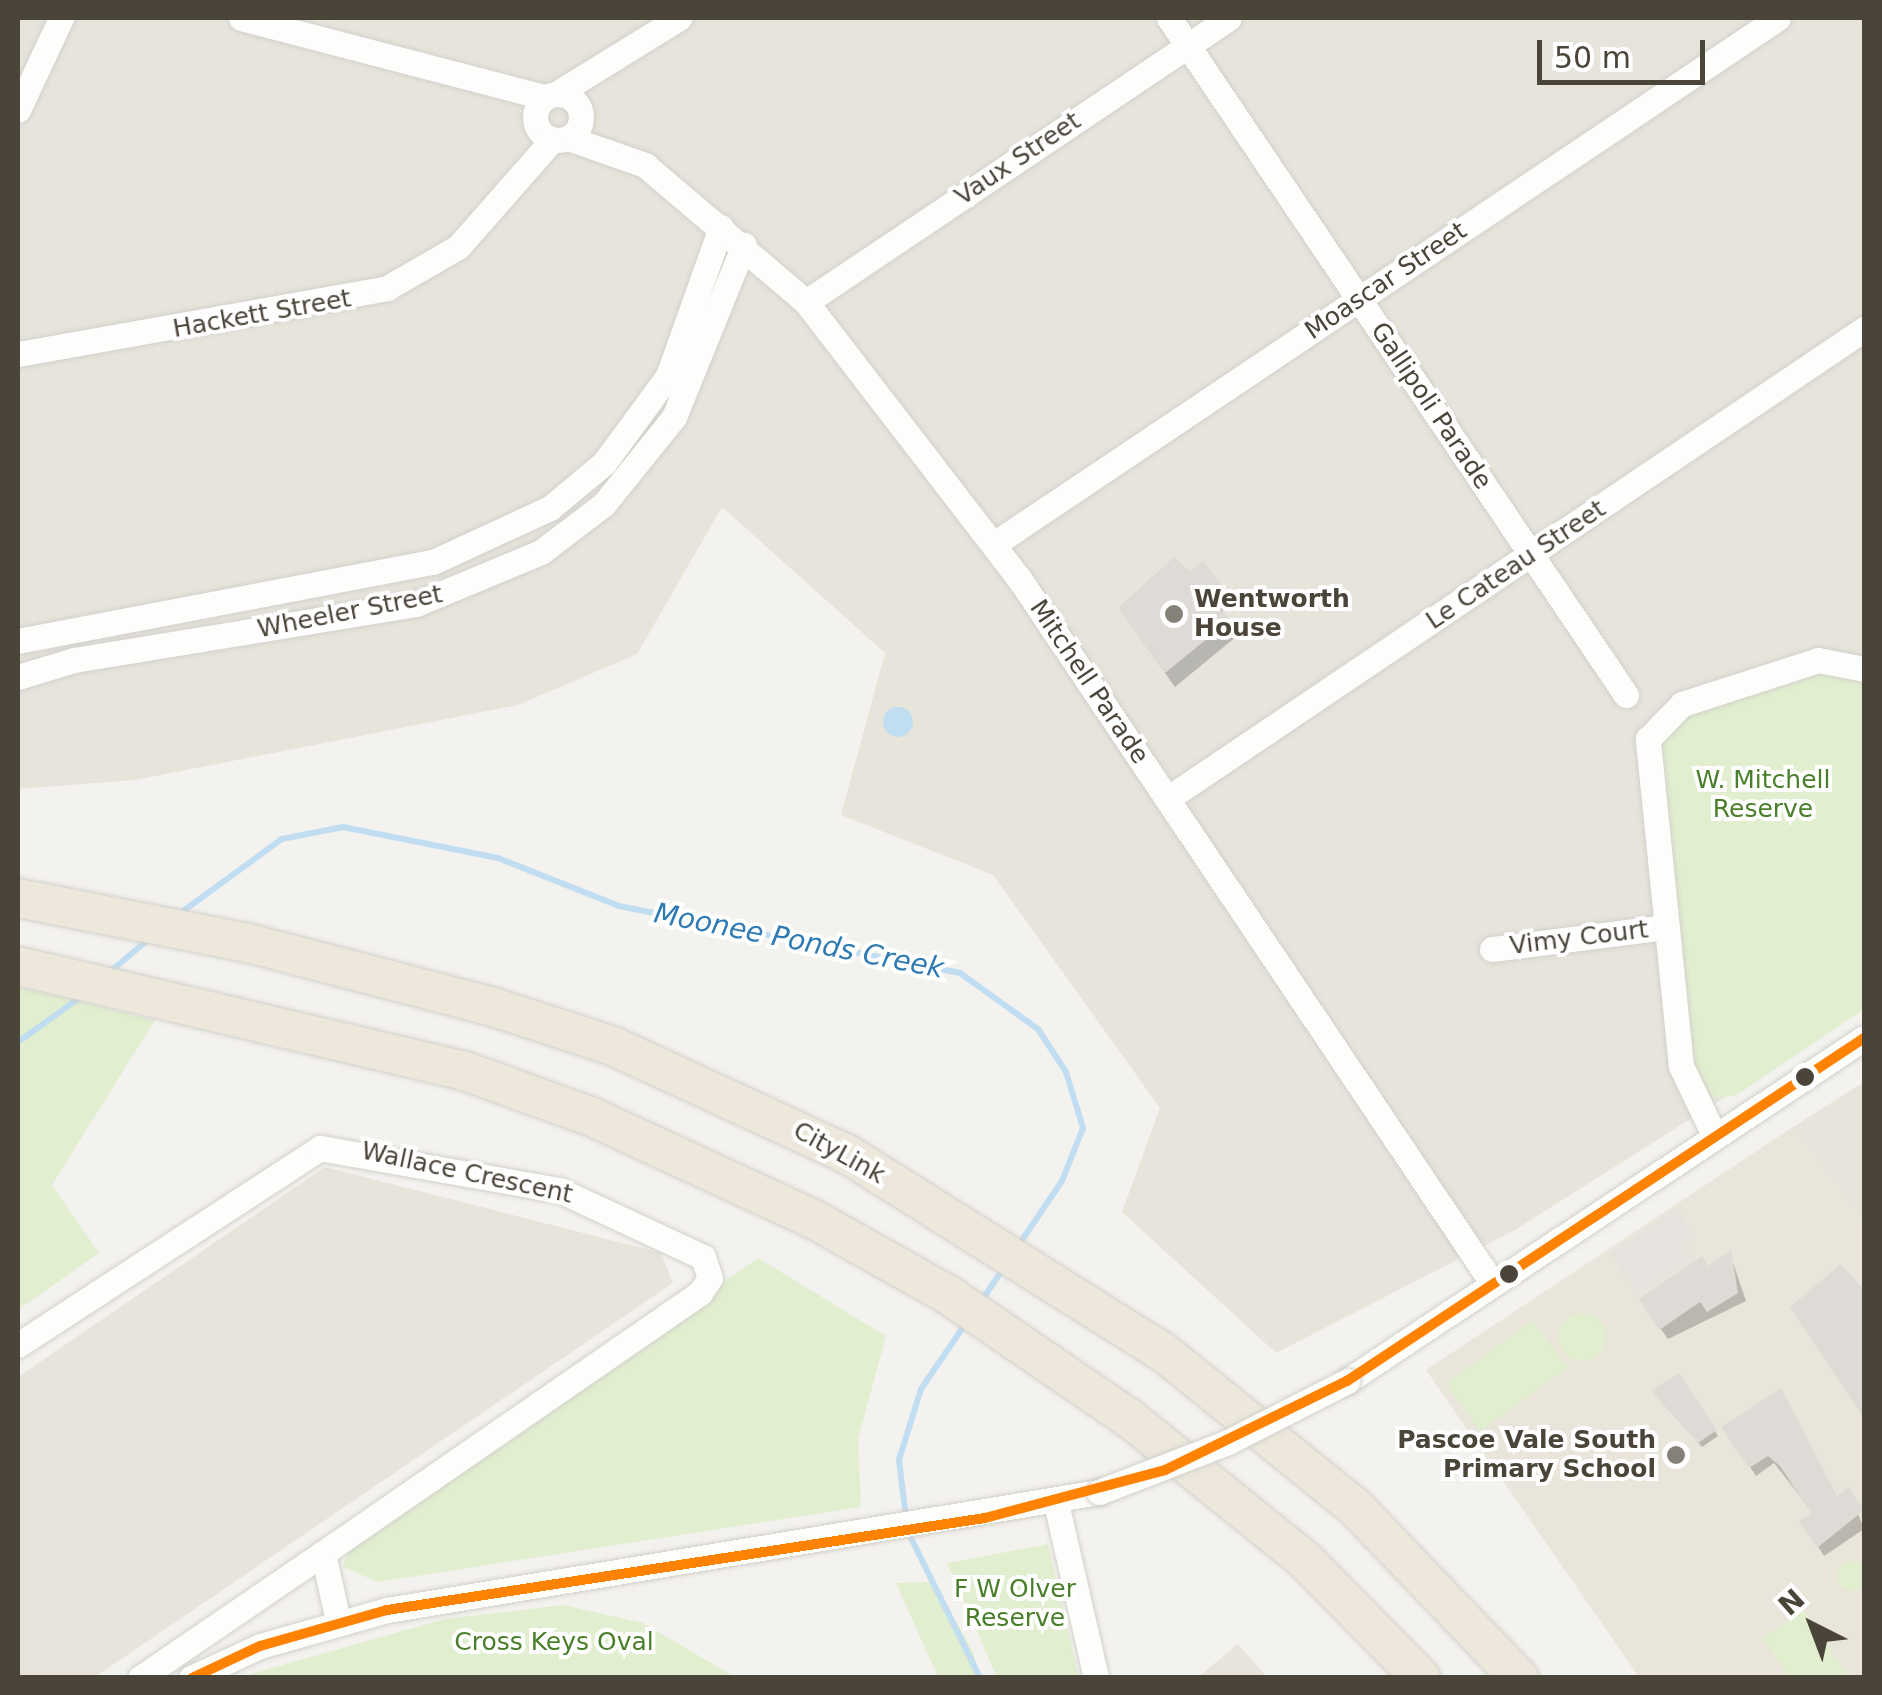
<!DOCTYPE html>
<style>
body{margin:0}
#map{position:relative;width:1882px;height:1695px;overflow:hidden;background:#f4f2ee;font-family:"DejaVu Sans",sans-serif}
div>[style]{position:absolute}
.residential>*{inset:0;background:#e7e4dc}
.education>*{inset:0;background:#eae5da}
.green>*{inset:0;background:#e1eecf;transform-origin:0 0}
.round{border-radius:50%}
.parking>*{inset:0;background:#e6e3df}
.water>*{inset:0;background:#c0ddf1}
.shadow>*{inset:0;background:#0003}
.stream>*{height:6px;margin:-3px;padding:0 3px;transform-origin:3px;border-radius:3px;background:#c0ddf1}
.building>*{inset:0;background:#dedbd6}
.roads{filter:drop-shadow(0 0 2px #d2d0cb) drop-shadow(0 0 2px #d2d0cb)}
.minor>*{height:25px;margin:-12.5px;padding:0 12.5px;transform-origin:12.5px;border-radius:12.5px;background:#fdfdfc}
.minor>.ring{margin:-12.5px;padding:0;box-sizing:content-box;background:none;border:25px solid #fdfdfc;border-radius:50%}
.highway>*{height:38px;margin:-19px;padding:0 19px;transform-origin:19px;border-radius:19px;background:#ede8db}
.bridges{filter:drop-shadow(0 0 2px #d2d0cb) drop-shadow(0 0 2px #d2d0cb)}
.minor-bridge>*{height:25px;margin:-12.5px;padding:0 12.5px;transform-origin:12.5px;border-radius:12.5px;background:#fdfdfc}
.bus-1>*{height:10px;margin:-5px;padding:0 5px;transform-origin:5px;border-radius:5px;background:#ff8200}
.dots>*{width:28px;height:28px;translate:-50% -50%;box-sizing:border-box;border:5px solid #fff;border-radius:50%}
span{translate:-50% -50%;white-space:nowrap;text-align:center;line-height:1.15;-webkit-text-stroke:8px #fff;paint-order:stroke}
.street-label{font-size:25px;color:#4b4439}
.poi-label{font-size:25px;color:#4b4439;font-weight:700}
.left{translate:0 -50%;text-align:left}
.right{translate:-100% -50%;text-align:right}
.park-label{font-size:25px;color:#4a7f2a}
.water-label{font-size:28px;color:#2e7ab2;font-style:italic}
.frame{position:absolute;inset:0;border:20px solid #4b4439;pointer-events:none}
.north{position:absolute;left:1762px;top:1575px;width:100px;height:100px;-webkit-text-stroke:8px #fff;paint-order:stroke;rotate:318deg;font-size:28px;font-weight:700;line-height:40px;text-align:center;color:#4b4439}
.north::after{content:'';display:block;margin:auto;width:35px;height:45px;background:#4b4439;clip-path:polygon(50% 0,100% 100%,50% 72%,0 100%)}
.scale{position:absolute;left:1537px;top:40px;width:168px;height:45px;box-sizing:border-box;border:5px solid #4b4439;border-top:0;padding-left:12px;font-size:30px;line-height:35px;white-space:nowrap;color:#4b4439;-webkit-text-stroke:8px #fff;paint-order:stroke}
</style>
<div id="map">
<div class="residential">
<div style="clip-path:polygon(18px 18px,1864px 18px,1864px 1009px,1515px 1230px,1276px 1353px,1122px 1212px,1160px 1108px,993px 875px,841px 815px,885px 653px,722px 507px,637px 654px,518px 705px,135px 780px,18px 789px)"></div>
<div style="clip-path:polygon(1864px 1082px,1864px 1225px,1793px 1127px)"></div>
<div style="clip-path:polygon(325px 1167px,661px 1253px,673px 1283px,95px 1677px,18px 1677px,18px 1377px)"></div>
<div style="clip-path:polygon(1238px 1644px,1267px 1677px,1198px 1677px)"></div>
</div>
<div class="education">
<div style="clip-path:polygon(1793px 1127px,1864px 1225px,1864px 1677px,1639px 1677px,1426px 1370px)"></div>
</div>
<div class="green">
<div style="clip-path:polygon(1816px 672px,1864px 683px,1864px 1009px,1737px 1095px,1712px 1098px,1692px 1064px,1659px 747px,1669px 726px,1695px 711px)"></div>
<div style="clip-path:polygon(18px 987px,155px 1020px,52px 1185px,99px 1253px,18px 1310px)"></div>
<div style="clip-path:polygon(758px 1258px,886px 1336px,858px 1439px,861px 1507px,378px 1582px,343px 1567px,350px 1543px)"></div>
<div class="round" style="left:1558px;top:1313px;width:48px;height:48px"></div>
<div style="left:1533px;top:1320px;width:59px;height:108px;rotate:54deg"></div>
<div style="clip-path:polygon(1048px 1544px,1079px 1677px,997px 1677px,947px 1563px)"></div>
<div class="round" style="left:1837px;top:1561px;width:30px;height:30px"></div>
<div style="clip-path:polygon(934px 1582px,973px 1652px,980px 1677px,938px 1677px,896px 1583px)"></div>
<div style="clip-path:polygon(563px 1605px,643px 1623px,735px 1677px,240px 1677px,445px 1619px)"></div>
<div style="clip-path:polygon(1804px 1610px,1849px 1677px,1789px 1677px,1762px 1638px)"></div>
</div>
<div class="parking">
<div style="clip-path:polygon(1676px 1209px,1696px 1238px,1684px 1247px,1692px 1259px,1638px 1295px,1610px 1253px)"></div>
</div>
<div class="water">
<div class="round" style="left:883px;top:707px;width:30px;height:30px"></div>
</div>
<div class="shadow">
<div style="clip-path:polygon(1190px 575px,1221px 587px,1230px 603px,1220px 613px,1237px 636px,1175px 687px,1130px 624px)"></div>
<div style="clip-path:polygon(1730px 1254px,1746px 1301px,1668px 1339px,1648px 1311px)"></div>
<div style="clip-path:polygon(1840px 1268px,1864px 1300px,1864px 1413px,1801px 1323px)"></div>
<div style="clip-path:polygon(1678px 1376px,1718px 1436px,1702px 1447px,1658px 1397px)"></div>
<div style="clip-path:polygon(1725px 1428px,1836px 1499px,1849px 1491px,1864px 1529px,1824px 1556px,1802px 1522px,1814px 1514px,1774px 1463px,1756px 1476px)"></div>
</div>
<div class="stream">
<div style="left:179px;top:914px;width:127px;rotate:-36.1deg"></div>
<div style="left:282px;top:839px;width:62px;rotate:-11.1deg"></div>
<div style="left:343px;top:827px;width:158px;rotate:11.3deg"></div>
<div style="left:498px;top:858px;width:130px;rotate:21.6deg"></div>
<div style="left:619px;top:906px;width:348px;rotate:11.1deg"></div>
<div style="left:960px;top:973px;width:96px;rotate:35.7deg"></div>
<div style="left:1038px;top:1029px;width:51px;rotate:56.9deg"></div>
<div style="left:1066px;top:1072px;width:59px;rotate:73.1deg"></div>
<div style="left:1083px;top:1128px;width:57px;rotate:111.6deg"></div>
<div style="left:1062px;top:1181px;width:78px;rotate:124.1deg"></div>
<div style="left:110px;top:972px;width:52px;rotate:-40.4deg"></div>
<div style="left:18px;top:1042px;width:79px;rotate:-35.7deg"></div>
<div style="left:982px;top:1300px;width:37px;rotate:-56deg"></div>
<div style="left:906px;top:1518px;width:58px;rotate:-96.9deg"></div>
<div style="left:899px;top:1460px;width:74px;rotate:-72.8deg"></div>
<div style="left:921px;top:1389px;width:80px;rotate:-55.7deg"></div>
<div style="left:907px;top:1530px;width:165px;rotate:63.7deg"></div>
</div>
<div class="building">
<div style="clip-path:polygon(1174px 557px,1190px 571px,1203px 561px,1223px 586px,1211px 598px,1230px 620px,1165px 673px,1118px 608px)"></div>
<div style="clip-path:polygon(1731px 1250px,1738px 1293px,1707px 1312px,1700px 1302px,1659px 1330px,1639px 1299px,1702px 1256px,1708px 1266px)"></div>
<div style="clip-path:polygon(1841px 1264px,1864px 1290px,1864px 1418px,1790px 1307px)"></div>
<div style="clip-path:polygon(1679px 1373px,1717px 1430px,1698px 1443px,1651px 1391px)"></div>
<div style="clip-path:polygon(1781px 1388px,1837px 1496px,1849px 1487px,1864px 1510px,1817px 1548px,1799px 1521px,1811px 1513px,1780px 1466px,1768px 1456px,1749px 1468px,1721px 1427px)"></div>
</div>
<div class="roads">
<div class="minor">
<div style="left:241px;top:18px;width:314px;rotate:14.6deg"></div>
<div style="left:1169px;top:18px;width:817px;rotate:55.98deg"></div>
<div class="ring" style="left:535px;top:94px;width:21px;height:21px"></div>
<div style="left:556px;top:94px;width:145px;rotate:-31.7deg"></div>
<div style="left:18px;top:110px;width:102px;rotate:-64.9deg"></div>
<div style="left:568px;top:138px;width:82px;rotate:19.3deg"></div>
<div style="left:645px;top:165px;width:211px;rotate:40.4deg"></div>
<div style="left:806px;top:302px;width:347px;rotate:52.4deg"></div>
<div style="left:1018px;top:577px;width:852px;rotate:56.1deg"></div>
<div style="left:806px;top:302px;width:509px;rotate:-33.88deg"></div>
<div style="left:18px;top:354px;width:375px;rotate:-10.1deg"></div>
<div style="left:387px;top:288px;width:82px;rotate:-30deg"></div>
<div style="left:458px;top:247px;width:142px;rotate:-48.7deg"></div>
<div style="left:994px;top:544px;width:944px;rotate:-33.86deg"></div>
<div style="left:18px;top:641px;width:422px;rotate:-10.8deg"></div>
<div style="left:433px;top:562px;width:129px;rotate:-24.8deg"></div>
<div style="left:550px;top:508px;width:70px;rotate:-39.8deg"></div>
<div style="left:604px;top:463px;width:108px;rotate:-53.7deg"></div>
<div style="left:668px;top:376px;width:158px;rotate:-70.4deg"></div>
<div style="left:18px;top:677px;width:59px;rotate:-16.9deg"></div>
<div style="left:74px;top:660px;width:347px;rotate:-9.3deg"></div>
<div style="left:416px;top:604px;width:135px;rotate:-22.6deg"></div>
<div style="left:541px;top:552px;width:79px;rotate:-37.3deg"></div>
<div style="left:604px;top:504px;width:112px;rotate:-51.2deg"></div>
<div style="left:674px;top:417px;width:186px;rotate:-67.9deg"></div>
<div style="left:1167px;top:799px;width:841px;rotate:-33.99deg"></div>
<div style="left:1492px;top:949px;width:175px;rotate:-7.2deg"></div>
<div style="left:1715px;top:1137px;width:79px;rotate:-115.6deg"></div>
<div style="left:1681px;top:1066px;width:329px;rotate:-95.8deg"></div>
<div style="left:1648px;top:739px;width:49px;rotate:-45.8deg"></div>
<div style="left:1682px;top:704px;width:143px;rotate:-17.9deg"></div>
<div style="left:1818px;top:660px;width:47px;rotate:11.1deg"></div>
<div style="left:18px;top:1345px;width:361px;rotate:-33.1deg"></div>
<div style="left:320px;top:1148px;width:243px;rotate:10deg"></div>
<div style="left:559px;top:1190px;width:159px;rotate:25deg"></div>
<div style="left:703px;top:1257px;width:22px;rotate:72deg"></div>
<div style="left:710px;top:1278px;width:18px;rotate:124deg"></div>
<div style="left:700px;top:1293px;width:458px;rotate:145.4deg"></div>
<div style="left:323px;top:1553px;width:70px;rotate:77.6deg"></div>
<div style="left:1347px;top:1381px;width:620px;rotate:-33.56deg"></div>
<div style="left:1056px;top:1503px;width:180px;rotate:77.1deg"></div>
<div style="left:140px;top:1678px;width:222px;rotate:-34.3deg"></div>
<div style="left:191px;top:1678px;width:76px;rotate:-24.9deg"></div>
<div style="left:260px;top:1646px;width:132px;rotate:-15.8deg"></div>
<div style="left:387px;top:1610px;width:722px;rotate:-9.41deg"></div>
</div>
<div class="highway">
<div style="left:18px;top:898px;width:234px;rotate:11.1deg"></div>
<div style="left:248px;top:943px;width:250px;rotate:14.6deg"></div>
<div style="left:490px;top:1006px;width:129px;rotate:18deg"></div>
<div style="left:613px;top:1046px;width:258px;rotate:24.8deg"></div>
<div style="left:847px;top:1154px;width:373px;rotate:32.1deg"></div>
<div style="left:1163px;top:1352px;width:248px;rotate:38.9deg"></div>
<div style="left:1356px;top:1508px;width:236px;rotate:46.2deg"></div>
<div style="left:18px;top:966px;width:456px;rotate:13.2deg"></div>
<div style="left:462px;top:1070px;width:136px;rotate:19.8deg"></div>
<div style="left:590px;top:1116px;width:248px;rotate:24.8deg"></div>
<div style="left:815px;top:1220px;width:151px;rotate:29.3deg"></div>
<div style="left:947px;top:1294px;width:220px;rotate:34.3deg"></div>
<div style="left:1129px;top:1418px;width:225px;rotate:38.9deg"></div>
<div style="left:1304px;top:1559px;width:167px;rotate:45.5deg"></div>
</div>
</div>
<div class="bridges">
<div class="minor-bridge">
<div style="left:1099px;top:1492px;width:138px;rotate:-21.2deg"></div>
<div style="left:1228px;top:1442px;width:134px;rotate:-27.1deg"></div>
</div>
</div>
<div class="bus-1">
<div style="left:192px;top:1678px;width:75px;rotate:-25.2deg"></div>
<div style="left:260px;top:1646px;width:132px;rotate:-15.8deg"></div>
<div style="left:387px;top:1610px;width:605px;rotate:-8.75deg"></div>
<div style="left:985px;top:1518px;width:186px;rotate:-14.9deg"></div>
<div style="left:1165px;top:1470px;width:203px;rotate:-26.1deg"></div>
<div style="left:1347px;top:1381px;width:620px;rotate:-33.56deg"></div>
</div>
<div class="dots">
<div style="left:1174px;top:614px;background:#868178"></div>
<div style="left:1805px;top:1077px;background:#4b4439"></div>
<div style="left:1509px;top:1274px;background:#4b4439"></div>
<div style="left:1676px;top:1455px;background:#868178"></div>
</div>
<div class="street-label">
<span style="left:1018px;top:159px;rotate:-34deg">Vaux Street</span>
<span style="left:1386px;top:281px;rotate:-34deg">Moascar Street</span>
<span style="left:262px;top:314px;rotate:-10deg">Hackett Street</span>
<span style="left:1431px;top:406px;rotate:56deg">Gallipoli Parade</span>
<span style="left:1516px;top:565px;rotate:-34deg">Le Cateau Street</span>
<span style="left:350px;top:612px;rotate:-11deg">Wheeler Street</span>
<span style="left:1089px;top:682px;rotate:56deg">Mitchell Parade</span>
<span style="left:1579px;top:938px;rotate:-7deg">Vimy Court</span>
<span style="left:839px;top:1153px;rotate:29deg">CityLink</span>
<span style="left:467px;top:1173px;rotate:12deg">Wallace Crescent</span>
</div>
<div class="poi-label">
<span class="left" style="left:1194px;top:614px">Wentworth<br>House</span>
<span class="right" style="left:1656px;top:1455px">Pascoe Vale South<br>Primary School</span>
</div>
<div class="park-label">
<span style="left:1763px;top:795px">W. Mitchell<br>Reserve</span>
<span style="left:1015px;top:1604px">F W Olver<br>Reserve</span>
<span style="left:554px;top:1642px">Cross Keys Oval</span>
</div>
<div class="water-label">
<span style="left:799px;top:941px;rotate:11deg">Moonee Ponds Creek</span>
</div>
<div class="frame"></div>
<div class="north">N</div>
<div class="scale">50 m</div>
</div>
